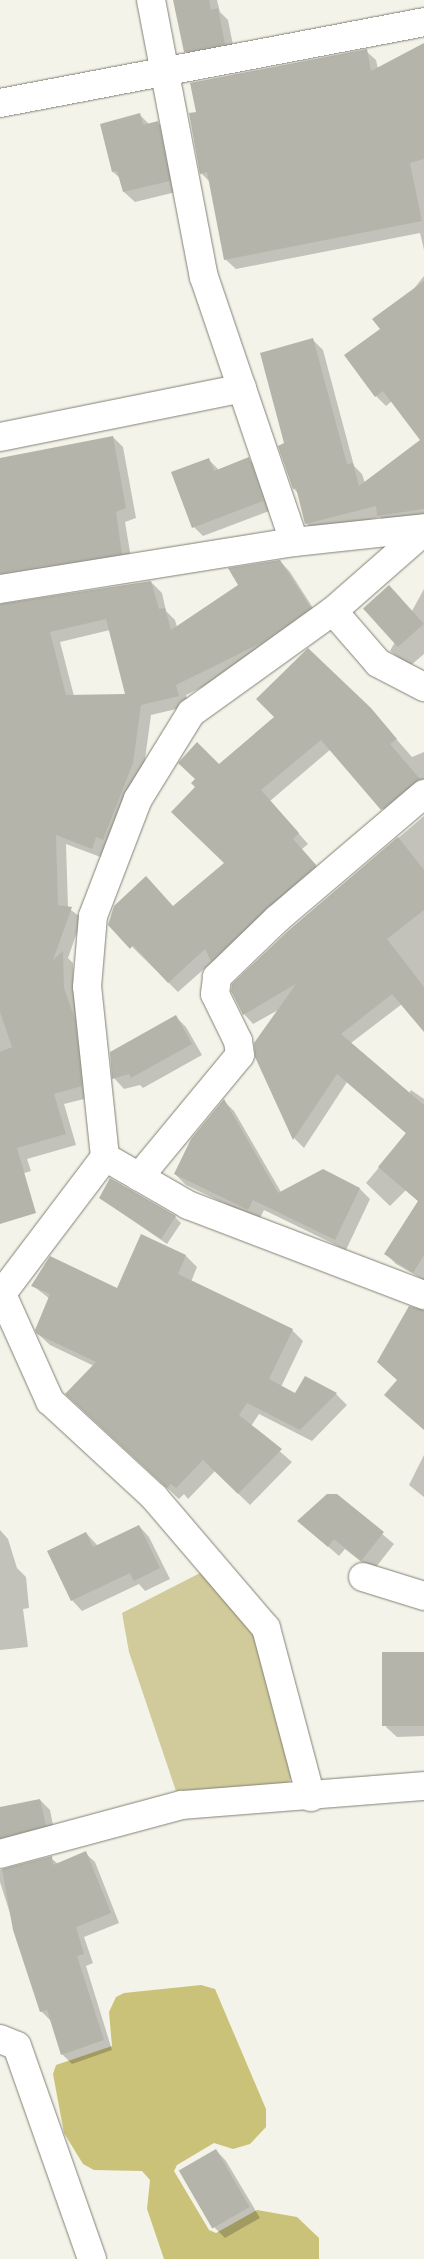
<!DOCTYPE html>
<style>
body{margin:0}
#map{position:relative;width:424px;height:2259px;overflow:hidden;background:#f4f3e9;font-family:Rubik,sans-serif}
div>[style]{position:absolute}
.green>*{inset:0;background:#d1cb9b}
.forest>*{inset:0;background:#cbc27a}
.shadow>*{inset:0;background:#0003}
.building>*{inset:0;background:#b5b4aa;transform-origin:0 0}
.roads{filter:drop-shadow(0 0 1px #828177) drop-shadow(0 0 1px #828177)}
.minor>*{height:28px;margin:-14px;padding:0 14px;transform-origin:14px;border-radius:14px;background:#fff}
span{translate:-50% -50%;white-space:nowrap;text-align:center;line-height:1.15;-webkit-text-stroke:4px #f4f3e9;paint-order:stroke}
</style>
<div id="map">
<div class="green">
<div style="clip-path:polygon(202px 1572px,262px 1639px,295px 1770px,288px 1784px,176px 1791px,129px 1652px,122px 1613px)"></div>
</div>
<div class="forest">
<div style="clip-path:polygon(201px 1985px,215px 1989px,266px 2109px,266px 2127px,250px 2144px,233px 2149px,214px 2143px,177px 2165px,174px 2171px,209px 2230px,216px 2233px,257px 2210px,297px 2217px,319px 2238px,319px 2259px,164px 2259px,147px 2209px,150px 2180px,142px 2171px,94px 2170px,83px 2164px,64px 2133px,53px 2074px,56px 2065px,112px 2046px,109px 2012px,116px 1997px,124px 1993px)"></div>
</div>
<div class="shadow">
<div style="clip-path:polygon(174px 0,217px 0,220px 12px,228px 20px,235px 55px,196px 62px,185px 51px)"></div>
<div style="clip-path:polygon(424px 45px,424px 250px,420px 233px,236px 269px,226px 260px,210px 182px,201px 173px,366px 51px,376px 60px,378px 69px)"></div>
<div style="clip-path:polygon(140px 115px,150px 125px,158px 123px,169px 133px,180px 191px,135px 202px,124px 192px,121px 179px,113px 172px)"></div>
<div style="clip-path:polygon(424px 276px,424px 520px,388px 526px,380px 517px,316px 533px,307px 524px,299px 494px,294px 489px,285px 444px,313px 340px,323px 350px,354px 466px,362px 474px,365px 483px,422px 441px,392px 401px,386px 406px,376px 396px,382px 329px)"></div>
<div style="clip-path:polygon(113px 437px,123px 447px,136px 518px,125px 522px,132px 564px,0 591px,0 460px)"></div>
<div style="clip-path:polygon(248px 459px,258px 468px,272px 510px,203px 536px,194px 527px,209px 460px,219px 470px)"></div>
<div style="clip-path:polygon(evenodd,280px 561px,290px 572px,320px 619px,272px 653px,186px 695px,189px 706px,151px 715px,143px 774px,103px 858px,66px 844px,68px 908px,82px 918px,68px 958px,73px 963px,74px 999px,85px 1031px,92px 1097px,64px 1104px,76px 1145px,27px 1159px,31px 1171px,0 1180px,0 605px,151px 582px,162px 593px,166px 611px,175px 620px,177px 627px,280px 561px,110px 630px,126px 696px,74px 696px,60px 642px,110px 630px)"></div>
<div style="clip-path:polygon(424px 589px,424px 654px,410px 666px,390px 651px)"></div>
<div style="clip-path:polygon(370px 709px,412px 757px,424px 752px,424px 794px,392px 819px,331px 749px,270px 801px,308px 844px,302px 849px,325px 876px,222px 970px,213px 961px,178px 992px,109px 924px,174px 907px,226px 863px,219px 765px)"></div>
<div style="clip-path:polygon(424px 816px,424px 1030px,402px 1004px,351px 1043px,409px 1093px,411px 1090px,424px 1099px,424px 1280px,396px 1264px,386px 1254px,419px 1202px,406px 1190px,390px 1206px,366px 1183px,407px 1134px,347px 1082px,304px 1148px,295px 1139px,256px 1057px,280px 1009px,253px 1024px,244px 1014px,288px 932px)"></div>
<div style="clip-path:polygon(175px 1016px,186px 1027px,202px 1055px,143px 1088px,140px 1085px,124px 1089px,114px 1078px)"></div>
<div style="clip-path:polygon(224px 1101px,234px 1111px,281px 1192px,360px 1189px,370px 1199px,346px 1250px,264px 1210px,259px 1220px,186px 1185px,175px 1174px)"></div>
<div style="clip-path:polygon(100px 1198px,175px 1217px,181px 1223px,167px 1244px)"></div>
<div style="clip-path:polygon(142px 1236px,186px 1256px,197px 1267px,191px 1282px,292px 1330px,303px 1341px,281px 1387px,295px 1395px,306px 1378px,336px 1394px,347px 1405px,312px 1441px,259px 1414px,251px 1426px,292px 1462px,250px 1505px,215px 1471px,188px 1499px,184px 1494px,179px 1499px,78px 1405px,94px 1366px,50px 1345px,38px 1334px,50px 1299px,32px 1285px,50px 1258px,118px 1289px)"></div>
<div style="clip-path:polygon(424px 1455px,424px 1497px,409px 1485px)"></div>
<div style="clip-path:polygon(336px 1495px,394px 1544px,373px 1571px,345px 1549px,339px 1556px,299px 1521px)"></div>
<div style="clip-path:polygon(139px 1526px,149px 1537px,170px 1579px,145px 1591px,139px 1584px,82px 1611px,72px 1600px,86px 1533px,98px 1546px)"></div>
<div style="clip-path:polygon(0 1530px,8px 1539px,17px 1568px,26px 1577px,29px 1608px,23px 1609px,28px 1647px,0 1650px)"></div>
<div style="clip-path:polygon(424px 1653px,424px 1736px,397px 1737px,386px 1727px)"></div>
<div style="clip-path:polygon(40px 1800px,50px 1810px,55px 1835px,0 1852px,0 1808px)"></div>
<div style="clip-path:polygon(85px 1853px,95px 1862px,119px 1923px,84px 1937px,93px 1963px,86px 1966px,112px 2050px,72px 2064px,62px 2054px,51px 2021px,41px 2011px,0 1882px,0 1870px,51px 1858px,58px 1864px)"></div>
<div style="clip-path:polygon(216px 2150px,226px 2161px,260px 2218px,225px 2238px,214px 2227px)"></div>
</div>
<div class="building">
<div style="clip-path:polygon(173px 0,209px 0,211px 10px,218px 8px,225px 44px,184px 52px)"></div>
<div style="clip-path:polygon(424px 43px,424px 159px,410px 163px,422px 221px,224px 260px,207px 172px,200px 174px,189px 113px,196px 112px,190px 83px,367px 49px,371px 71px)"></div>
<div style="clip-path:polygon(140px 113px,143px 125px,158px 121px,170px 181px,123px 192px,117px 171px,112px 172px,100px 124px)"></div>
<div style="clip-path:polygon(424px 281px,424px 509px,377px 516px,376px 506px,305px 524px,296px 488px,293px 489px,278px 446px,284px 443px,260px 353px,313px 338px,347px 464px,353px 463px,359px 486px,420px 440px,383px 391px,375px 397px,344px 355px,380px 329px,372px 319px)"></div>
<div style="clip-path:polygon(113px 436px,126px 508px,116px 512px,122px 554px,0 573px,0 458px)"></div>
<div style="clip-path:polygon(249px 457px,263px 501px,192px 528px,171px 472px,209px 458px,214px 471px)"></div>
<div style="clip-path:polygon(evenodd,280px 560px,311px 608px,261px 643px,176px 685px,179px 696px,141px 705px,133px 763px,103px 840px,96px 837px,92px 849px,56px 835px,58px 905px,72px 907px,53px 960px,63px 951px,64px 988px,75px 1019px,82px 1086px,54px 1094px,66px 1134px,17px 1148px,36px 1213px,0 1224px,0 1052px,12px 1047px,0 1012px,0 604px,151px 581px,159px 609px,165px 608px,171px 630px,238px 585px,228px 568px,280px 560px,106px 619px,125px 694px,66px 695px,50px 632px,106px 619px)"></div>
<div style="left:389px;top:585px;width:52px;height:35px;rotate:48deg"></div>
<div style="clip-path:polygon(308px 648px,371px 708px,397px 739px,390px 744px,420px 779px,381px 810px,321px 740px,261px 790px,299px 833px,293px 839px,316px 865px,211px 961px,205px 949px,168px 983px,133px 945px,130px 949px,108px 925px,114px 906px,146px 876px,173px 906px,224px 863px,171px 812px,195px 787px,191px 783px,195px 779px,178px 763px,197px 742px,219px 764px,274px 717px,256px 699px)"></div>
<div style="clip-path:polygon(398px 837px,424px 870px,424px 910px,387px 939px,424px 987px,424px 1032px,392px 994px,341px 1034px,424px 1105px,424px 1255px,413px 1273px,384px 1254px,418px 1201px,378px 1167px,406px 1133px,337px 1074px,293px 1140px,255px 1057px,254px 1043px,296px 984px,243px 1015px,231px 991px,232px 984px,288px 931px)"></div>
<div style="clip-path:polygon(176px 1015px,192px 1044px,131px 1078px,129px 1074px,112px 1079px,110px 1052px)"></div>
<div style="clip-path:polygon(224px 1099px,278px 1193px,323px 1169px,360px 1188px,335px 1240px,253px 1200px,248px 1210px,174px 1174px,191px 1139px)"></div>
<div style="clip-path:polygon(110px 1178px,176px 1216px,161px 1239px,99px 1198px)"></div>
<div style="clip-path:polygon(141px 1234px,186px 1255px,178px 1274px,293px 1329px,269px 1379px,295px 1393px,305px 1376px,337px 1393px,300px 1430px,247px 1403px,239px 1415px,282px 1449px,238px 1494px,203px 1460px,176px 1488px,171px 1484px,167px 1488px,65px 1394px,96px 1362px,37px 1334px,35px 1330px,50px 1294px,31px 1286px,50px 1256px,117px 1288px)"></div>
<div style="clip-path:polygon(409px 1306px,424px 1310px,424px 1430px,384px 1395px,397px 1380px,377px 1362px)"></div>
<div style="clip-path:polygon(327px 1494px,337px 1494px,384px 1532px,361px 1561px,334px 1539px,328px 1547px,297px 1521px)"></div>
<div style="clip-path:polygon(139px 1525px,160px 1568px,134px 1581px,130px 1573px,71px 1601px,47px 1551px,86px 1532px,93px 1547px)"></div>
<div style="left:424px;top:1652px;width:74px;height:42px;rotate:90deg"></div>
<div style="clip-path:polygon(40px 1799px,46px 1826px,0 1838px,0 1807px)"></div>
<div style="clip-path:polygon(86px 1851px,111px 1913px,76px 1927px,84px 1954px,77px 1956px,104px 2040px,61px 2055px,47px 2010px,40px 2012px,13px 1930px,2px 1869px,52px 1856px,53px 1865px)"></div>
<div style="left:216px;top:2149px;width:67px;height:43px;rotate:60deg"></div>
</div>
<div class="roads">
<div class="minor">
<div style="left:151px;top:0;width:282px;rotate:79.2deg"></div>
<div style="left:204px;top:277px;width:280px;rotate:71.2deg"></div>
<div style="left:0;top:103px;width:432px;rotate:-10.8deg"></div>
<div style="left:0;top:437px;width:247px;rotate:-11.4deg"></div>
<div style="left:0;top:589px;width:298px;rotate:-9.1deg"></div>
<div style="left:294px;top:542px;width:131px;rotate:-6.1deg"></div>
<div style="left:333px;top:611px;width:69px;rotate:49.1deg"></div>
<div style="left:378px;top:663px;width:52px;rotate:27.6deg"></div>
<div style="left:105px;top:1157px;width:96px;rotate:30deg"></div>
<div style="left:188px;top:1205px;width:253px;rotate:20.9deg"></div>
<div style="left:139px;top:1177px;width:158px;rotate:-50.4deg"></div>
<div style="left:240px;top:1055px;width:14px;rotate:-98deg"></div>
<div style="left:238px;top:1041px;width:52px;rotate:-116.1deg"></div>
<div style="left:215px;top:994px;width:17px;rotate:-83deg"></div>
<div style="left:217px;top:977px;width:83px;rotate:-44deg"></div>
<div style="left:277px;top:919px;width:193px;rotate:-40.4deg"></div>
<div style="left:1px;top:1292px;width:120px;rotate:65.8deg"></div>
<div style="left:50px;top:1401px;width:142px;rotate:42.7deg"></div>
<div style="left:154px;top:1497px;width:172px;rotate:49.5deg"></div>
<div style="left:266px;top:1628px;width:175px;rotate:75.1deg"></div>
<div style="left:0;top:1296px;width:174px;rotate:-52.9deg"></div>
<div style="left:105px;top:1157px;width:171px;rotate:-96deg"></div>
<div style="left:87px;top:987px;width:71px;rotate:-85.2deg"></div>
<div style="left:93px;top:916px;width:125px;rotate:-69deg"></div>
<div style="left:138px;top:799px;width:101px;rotate:-58.4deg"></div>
<div style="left:191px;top:713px;width:175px;rotate:-35.7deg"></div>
<div style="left:333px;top:611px;width:121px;rotate:-41.3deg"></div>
<div style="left:363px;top:1577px;width:64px;rotate:17.3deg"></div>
<div style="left:0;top:1854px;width:188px;rotate:-15.1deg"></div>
<div style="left:182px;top:1805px;width:243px;rotate:-4.5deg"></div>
<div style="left:0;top:2039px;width:18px;rotate:22deg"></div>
<div style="left:17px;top:2046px;width:226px;rotate:70.6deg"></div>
</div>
</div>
</div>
